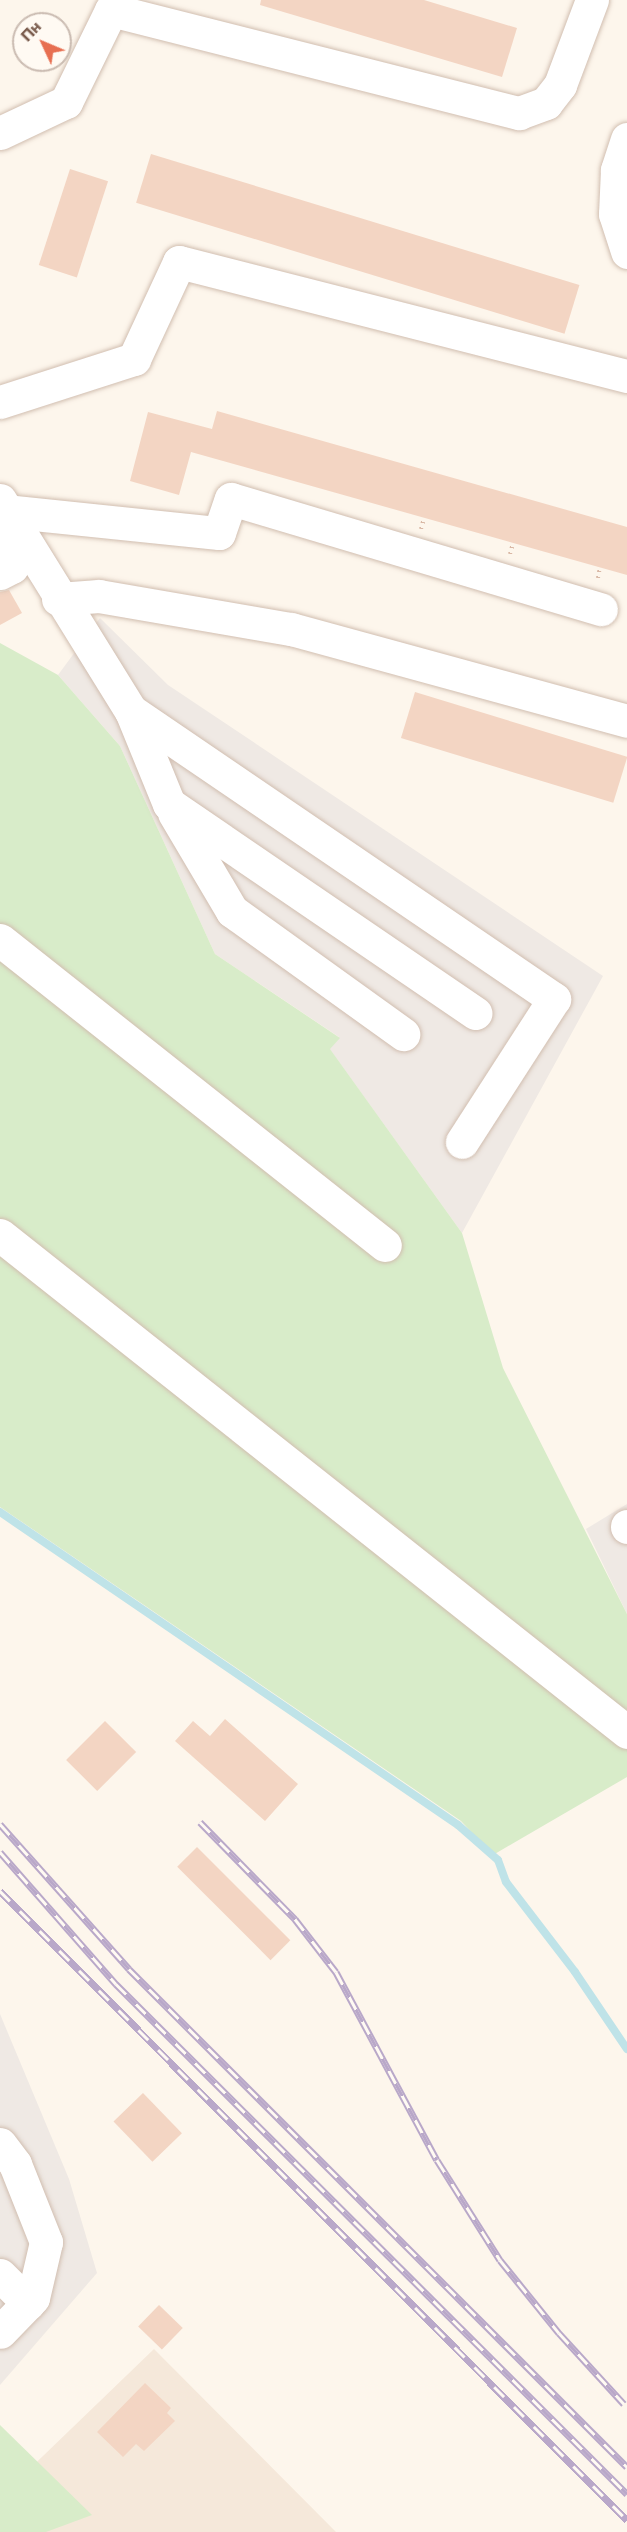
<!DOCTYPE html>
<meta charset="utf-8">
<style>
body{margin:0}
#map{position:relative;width:627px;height:2532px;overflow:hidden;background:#fdf6ec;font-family:Commissioner,sans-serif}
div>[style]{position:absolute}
.residential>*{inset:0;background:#f5e8da}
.industrial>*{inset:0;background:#efe9e4}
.green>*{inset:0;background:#d8ecc9}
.stream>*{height:8px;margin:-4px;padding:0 4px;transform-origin:4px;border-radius:4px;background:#bfe3e8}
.building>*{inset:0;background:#f3d5c3;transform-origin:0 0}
.path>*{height:4px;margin-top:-2px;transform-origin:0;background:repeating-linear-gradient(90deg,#d9b8a5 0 1.5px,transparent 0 6px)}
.roads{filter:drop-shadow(0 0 2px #d1beb0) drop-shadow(0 0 2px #d1beb0)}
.minor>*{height:33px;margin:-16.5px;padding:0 16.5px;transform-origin:16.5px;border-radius:16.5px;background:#fff}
.rail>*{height:7px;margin-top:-3.5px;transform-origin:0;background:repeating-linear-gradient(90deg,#fffaf3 0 14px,#b9a8c9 0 28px);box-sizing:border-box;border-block:2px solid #b9a8c9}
span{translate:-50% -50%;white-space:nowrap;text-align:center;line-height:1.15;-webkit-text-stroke:4.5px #fffaf3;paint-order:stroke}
.north{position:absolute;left:12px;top:12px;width:60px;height:60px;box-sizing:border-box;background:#fffaf3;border:2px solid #cabbb1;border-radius:50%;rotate:314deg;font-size:16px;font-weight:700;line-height:24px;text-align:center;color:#7a5c4d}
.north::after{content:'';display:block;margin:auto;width:21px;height:27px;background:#e76f51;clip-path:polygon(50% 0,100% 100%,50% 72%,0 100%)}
</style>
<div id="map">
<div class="residential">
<div style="clip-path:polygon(154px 2349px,336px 2532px,0 2532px,0 2489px,16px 2482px)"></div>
</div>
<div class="industrial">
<div style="clip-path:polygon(100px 618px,168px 685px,603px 976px,462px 1233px,329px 1048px,339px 1037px,215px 954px,120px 746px,58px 675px)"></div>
<div style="clip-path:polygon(627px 1504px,627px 1614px,586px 1529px)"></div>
<div style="clip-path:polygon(0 2014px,69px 2179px,97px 2273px,0 2385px)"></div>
</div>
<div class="green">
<div style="clip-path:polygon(0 643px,58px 675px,120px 746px,215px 954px,340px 1038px,330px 1049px,462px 1233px,503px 1368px,627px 1614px,627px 1777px,493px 1855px,461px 1821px,0 1507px)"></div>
<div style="clip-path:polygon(0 2425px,92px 2515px,46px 2532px,0 2532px)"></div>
</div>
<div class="stream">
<div style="left:0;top:1512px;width:555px;rotate:34.35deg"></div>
<div style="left:458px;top:1825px;width:53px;rotate:41.2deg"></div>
<div style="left:498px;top:1860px;width:23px;rotate:70deg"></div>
<div style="left:506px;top:1882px;width:113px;rotate:52.5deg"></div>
<div style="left:575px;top:1972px;width:93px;rotate:56deg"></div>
</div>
<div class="building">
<div style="clip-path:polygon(261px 0,424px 0,517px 28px,502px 77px,260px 5px)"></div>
<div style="left:151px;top:154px;width:448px;height:51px;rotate:17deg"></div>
<div style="left:70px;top:169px;width:40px;height:101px;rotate:18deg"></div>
<div style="clip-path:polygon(217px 411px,627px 527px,627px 575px,191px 452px,179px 495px,130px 481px,148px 412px,212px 429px)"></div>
<div style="clip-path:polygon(9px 590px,22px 613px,0 625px,0 592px)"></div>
<div style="left:415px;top:692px;width:222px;height:48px;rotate:17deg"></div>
<div style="clip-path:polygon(225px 1719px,298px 1784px,265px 1821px,175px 1741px,193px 1721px,210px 1736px)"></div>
<div style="left:105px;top:1721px;width:44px;height:55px;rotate:45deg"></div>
<div style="left:197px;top:1847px;width:132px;height:28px;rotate:45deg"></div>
<div style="left:143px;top:2093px;width:56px;height:41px;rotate:46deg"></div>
<div style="left:159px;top:2305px;width:33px;height:30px;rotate:44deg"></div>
<div style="clip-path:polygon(145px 2383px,171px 2408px,167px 2413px,175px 2421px,144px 2451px,136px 2444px,123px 2457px,97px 2432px)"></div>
</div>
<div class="path">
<div style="left:421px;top:529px;width:11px;rotate:-75deg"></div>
<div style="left:510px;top:554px;width:11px;rotate:-75deg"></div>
<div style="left:598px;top:578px;width:11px;rotate:-80deg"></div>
</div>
<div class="roads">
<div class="minor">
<div style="left:0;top:133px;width:73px;rotate:-25.2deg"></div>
<div style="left:66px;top:102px;width:102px;rotate:-63.9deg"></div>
<div style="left:111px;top:10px;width:421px;rotate:14.2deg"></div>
<div style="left:519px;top:113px;width:29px;rotate:-20deg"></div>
<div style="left:546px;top:103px;width:23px;rotate:-52deg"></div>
<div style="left:560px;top:85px;width:91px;rotate:-69.4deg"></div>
<div style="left:627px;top:139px;width:33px;rotate:108deg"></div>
<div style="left:617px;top:170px;width:44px;rotate:92.6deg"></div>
<div style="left:615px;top:214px;width:40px;rotate:72deg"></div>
<div style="left:0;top:402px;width:141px;rotate:-17.8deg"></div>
<div style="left:134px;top:359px;width:107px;rotate:-65.1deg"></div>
<div style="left:179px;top:262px;width:462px;rotate:14.3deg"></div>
<div style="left:0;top:500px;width:248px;rotate:58.2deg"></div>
<div style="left:131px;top:711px;width:512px;rotate:34.25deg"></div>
<div style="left:554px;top:999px;width:170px;rotate:122.8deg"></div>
<div style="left:5px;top:511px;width:215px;rotate:5.9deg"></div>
<div style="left:219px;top:533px;width:36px;rotate:-71deg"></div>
<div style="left:231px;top:499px;width:386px;rotate:16.6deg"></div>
<div style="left:0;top:573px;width:13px;rotate:-27deg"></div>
<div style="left:12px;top:567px;width:46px;rotate:-97.4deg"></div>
<div style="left:58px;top:599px;width:41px;rotate:-4.2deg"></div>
<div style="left:99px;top:596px;width:195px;rotate:9.8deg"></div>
<div style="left:291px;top:629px;width:348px;rotate:15.3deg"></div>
<div style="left:131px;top:711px;width:100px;rotate:67.8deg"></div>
<div style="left:169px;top:804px;width:371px;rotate:34.3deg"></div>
<div style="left:174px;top:813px;width:114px;rotate:59.4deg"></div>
<div style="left:232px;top:911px;width:211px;rotate:35.7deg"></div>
<div style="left:0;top:940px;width:491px;rotate:38.4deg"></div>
<div style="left:0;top:1235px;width:800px;rotate:38.4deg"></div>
<div style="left:627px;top:1526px;width:1px;rotate:90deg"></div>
<div style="left:0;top:2144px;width:25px;rotate:53deg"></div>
<div style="left:15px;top:2164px;width:84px;rotate:68.3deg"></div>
<div style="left:46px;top:2242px;width:57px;rotate:103.1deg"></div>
<div style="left:33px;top:2298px;width:47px;rotate:134.1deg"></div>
<div style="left:0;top:2275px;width:40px;rotate:45deg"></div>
</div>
</div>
<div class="rail">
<div style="left:200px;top:1822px;width:136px;rotate:45.6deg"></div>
<div style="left:295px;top:1919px;width:67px;rotate:52.3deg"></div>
<div style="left:336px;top:1972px;width:213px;rotate:61.8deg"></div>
<div style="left:437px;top:2160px;width:118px;rotate:57.8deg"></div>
<div style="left:500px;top:2260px;width:94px;rotate:51.1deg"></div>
<div style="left:559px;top:2333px;width:96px;rotate:47.5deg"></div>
<div style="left:0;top:1824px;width:194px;rotate:48.3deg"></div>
<div style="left:129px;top:1969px;width:704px;rotate:45deg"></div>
<div style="left:0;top:1852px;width:176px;rotate:48.7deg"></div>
<div style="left:116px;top:1984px;width:722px;rotate:44.94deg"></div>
<div style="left:0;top:1891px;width:888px;rotate:45.09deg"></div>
</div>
<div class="north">Пн</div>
</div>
